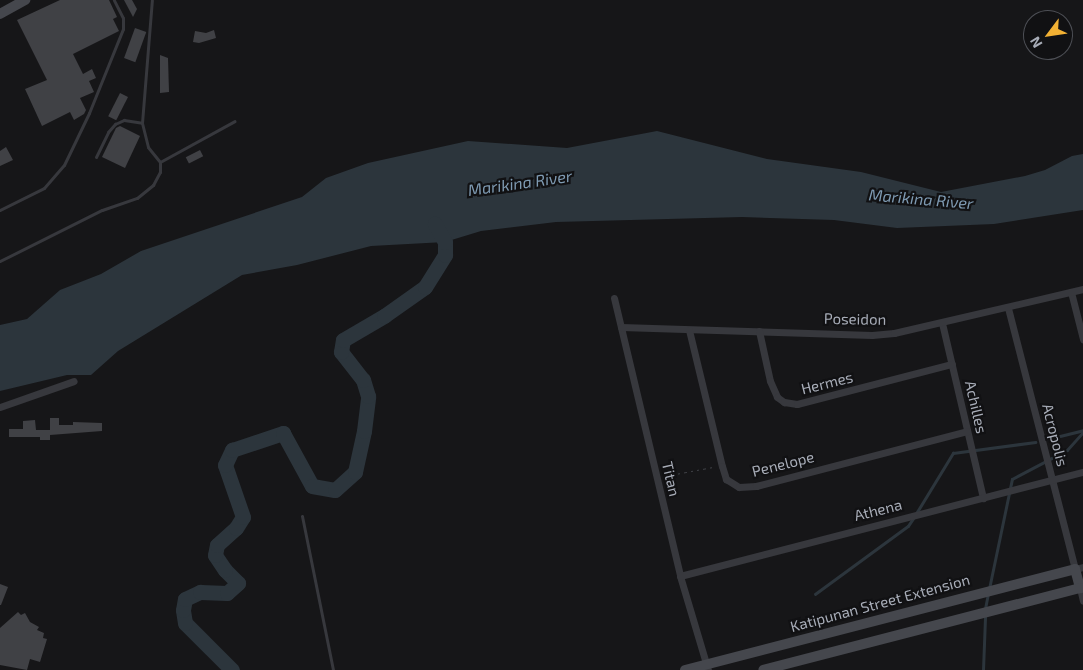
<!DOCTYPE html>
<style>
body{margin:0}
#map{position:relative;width:1083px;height:670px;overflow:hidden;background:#161618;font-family:"Exo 2",sans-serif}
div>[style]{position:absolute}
.water>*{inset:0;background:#2c353c}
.stream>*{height:2.5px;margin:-1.25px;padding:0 1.25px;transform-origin:1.25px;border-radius:1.25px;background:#2c353c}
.river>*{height:15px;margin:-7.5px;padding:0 7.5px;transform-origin:7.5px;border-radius:7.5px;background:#2c353c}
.building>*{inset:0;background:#404145;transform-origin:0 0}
.path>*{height:1px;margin-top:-0.5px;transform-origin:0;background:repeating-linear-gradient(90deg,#3d3f44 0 2.5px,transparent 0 6.5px)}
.lane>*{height:3px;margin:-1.5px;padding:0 1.5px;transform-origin:1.5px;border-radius:1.5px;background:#37383d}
.street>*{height:7px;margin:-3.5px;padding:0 3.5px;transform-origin:3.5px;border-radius:3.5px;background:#37383d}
.secondary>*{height:10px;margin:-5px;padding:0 5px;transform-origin:5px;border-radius:5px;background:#45474d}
span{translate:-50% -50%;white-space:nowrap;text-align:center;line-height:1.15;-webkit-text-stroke:4.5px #111113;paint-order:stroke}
.street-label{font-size:15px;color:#a8adb8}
.water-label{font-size:16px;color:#7f9bb3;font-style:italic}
.north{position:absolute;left:1023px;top:10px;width:50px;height:50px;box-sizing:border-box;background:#111113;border:1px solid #4d4f55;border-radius:50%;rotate:239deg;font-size:14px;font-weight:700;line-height:20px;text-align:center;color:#a8adb8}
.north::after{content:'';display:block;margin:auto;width:18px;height:22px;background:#f2b134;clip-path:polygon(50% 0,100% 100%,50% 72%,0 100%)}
</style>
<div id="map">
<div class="water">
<div style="clip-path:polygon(657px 131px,767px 159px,861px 172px,941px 192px,1025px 176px,1045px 170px,1072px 156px,1083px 154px,1083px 210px,994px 224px,897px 228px,834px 220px,742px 217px,556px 222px,481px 231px,445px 242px,371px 246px,297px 265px,242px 275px,118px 351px,91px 375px,67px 375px,0 391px,0 325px,27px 319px,60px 290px,101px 274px,141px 251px,302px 197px,326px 178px,368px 163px,468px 141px,567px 148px)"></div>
</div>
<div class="stream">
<div style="left:1048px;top:439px;width:36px;rotate:-14deg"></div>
<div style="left:917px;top:512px;width:69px;rotate:-58.6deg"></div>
<div style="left:953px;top:453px;width:83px;rotate:-7.6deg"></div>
<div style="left:989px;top:589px;width:112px;rotate:-78.2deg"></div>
<div style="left:1012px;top:479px;width:62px;rotate:-27.8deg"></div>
<div style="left:1067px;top:450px;width:24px;rotate:-48deg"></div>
<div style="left:815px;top:594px;width:115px;rotate:-36.2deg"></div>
<div style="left:908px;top:526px;width:11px;rotate:-56deg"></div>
<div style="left:985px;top:609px;width:15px;rotate:-79deg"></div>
<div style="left:983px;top:670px;width:53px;rotate:-87.8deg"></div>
</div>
<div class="river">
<div style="left:232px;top:670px;width:66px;rotate:-135deg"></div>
<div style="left:185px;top:623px;width:13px;rotate:-99deg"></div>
<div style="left:183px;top:610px;width:11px;rotate:-80deg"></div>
<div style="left:185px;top:599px;width:17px;rotate:-25deg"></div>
<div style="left:200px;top:592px;width:27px;rotate:2deg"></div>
<div style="left:227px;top:593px;width:15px;rotate:-42deg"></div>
<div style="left:238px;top:583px;width:18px;rotate:-135deg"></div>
<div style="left:225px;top:570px;width:18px;rotate:-124deg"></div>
<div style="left:215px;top:555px;width:10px;rotate:-79deg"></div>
<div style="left:217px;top:545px;width:25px;rotate:-42deg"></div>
<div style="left:236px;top:528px;width:13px;rotate:-58deg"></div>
<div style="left:243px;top:517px;width:55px;rotate:-109.1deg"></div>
<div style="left:225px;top:465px;width:17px;rotate:-65deg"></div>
<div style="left:232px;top:450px;width:54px;rotate:-18.4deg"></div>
<div style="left:283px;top:433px;width:60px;rotate:61.3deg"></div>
<div style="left:312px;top:486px;width:23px;rotate:10deg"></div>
<div style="left:335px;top:490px;width:27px;rotate:-42deg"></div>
<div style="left:355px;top:472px;width:42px;rotate:-77.6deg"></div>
<div style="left:364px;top:431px;width:35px;rotate:-83deg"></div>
<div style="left:368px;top:396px;width:17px;rotate:-107deg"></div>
<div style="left:363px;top:380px;width:36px;rotate:-128deg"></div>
<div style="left:341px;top:352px;width:12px;rotate:-81deg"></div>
<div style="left:343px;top:340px;width:48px;rotate:-30.3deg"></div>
<div style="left:384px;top:316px;width:50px;rotate:-35.3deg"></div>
<div style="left:425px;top:287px;width:38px;rotate:-58deg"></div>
<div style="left:445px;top:255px;width:13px;rotate:-90deg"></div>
<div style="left:445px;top:242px;width:21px;rotate:-119deg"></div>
</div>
<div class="building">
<div style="clip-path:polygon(60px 0,109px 0,117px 17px,113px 19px,119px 31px,73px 54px,83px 74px,92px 69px,96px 78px,89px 81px,94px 92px,80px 98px,86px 110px,84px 114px,74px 120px,70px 112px,42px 126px,25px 89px,47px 80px,17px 20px)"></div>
<div style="clip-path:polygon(124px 0,132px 0,137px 9px,133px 17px)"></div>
<div style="left:135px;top:28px;width:12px;height:32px;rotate:20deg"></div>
<div style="clip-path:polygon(214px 30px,216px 38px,199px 43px,193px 42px,195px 31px,206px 33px)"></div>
<div style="clip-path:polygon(160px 55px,168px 58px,169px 92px,160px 93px)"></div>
<div style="left:120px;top:93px;width:9px;height:26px;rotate:27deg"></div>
<div style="clip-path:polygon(120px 126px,140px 136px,125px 168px,102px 157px,116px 128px)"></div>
<div style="clip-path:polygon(6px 147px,13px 160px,0 166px,0 151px)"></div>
<div style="left:200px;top:150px;width:7px;height:16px;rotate:63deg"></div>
<div style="clip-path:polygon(50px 418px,59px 418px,59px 425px,73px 425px,73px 422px,102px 423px,102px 431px,50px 435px)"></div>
<div style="clip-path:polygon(35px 420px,36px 430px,50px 430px,50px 440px,40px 440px,40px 437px,9px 437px,9px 429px,23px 429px,23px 421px)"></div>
<div style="clip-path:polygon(0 584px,8px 587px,1px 605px,0 605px)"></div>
<div style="clip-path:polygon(18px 612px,21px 615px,25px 613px,30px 622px,39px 627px,37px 630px,44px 633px,43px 638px,47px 639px,40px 662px,30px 659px,27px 670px,0 665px,0 628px)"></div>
</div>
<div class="path">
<div style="left:665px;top:476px;width:49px;rotate:-10.6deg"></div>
</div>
<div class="lane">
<div style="left:96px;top:157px;width:28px;rotate:-64deg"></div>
<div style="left:108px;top:132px;width:11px;rotate:-49deg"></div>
<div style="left:115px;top:124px;width:10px;rotate:-24deg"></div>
<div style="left:124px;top:120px;width:18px;rotate:9deg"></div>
<div style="left:160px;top:162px;width:85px;rotate:-28.7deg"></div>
<div style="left:0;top:210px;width:49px;rotate:-26.6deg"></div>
<div style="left:44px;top:188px;width:30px;rotate:-49deg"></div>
<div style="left:64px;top:165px;width:58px;rotate:-64.3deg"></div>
<div style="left:89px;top:113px;width:91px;rotate:-68deg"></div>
<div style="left:123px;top:29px;width:11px;rotate:-90deg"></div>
<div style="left:123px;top:18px;width:20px;rotate:-117deg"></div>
<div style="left:0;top:261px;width:114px;rotate:-26.6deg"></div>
<div style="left:102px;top:210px;width:37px;rotate:-19deg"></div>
<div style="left:137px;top:198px;width:21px;rotate:-39deg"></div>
<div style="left:153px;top:185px;width:15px;rotate:-62deg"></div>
<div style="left:160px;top:172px;width:10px;rotate:-90deg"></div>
<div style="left:160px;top:162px;width:19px;rotate:-129deg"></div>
<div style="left:148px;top:147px;width:25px;rotate:-104deg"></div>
<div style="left:142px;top:123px;width:123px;rotate:-85.4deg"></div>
<div style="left:302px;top:516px;width:157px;rotate:78.6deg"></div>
</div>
<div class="street">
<div style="left:1071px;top:292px;width:49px;rotate:75.7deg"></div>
<div style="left:614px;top:298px;width:286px;rotate:76.6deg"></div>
<div style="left:680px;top:576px;width:98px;rotate:73.4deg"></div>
<div style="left:1008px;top:308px;width:269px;rotate:75.6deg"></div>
<div style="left:1075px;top:569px;width:8px;rotate:-14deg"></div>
<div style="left:942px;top:323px;width:180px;rotate:76.8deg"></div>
<div style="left:621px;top:327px;width:251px;rotate:1.8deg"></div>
<div style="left:872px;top:335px;width:22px;rotate:-5deg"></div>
<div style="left:894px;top:333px;width:194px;rotate:-13.1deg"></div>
<div style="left:689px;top:330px;width:140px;rotate:76.4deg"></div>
<div style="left:722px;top:466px;width:14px;rotate:73deg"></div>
<div style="left:726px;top:479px;width:15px;rotate:32deg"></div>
<div style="left:739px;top:487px;width:17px;rotate:-3deg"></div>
<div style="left:756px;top:486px;width:218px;rotate:-14.6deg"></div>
<div style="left:759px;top:331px;width:51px;rotate:77.6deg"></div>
<div style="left:770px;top:381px;width:17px;rotate:66deg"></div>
<div style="left:777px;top:397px;width:9px;rotate:36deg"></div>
<div style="left:784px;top:402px;width:13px;rotate:9deg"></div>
<div style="left:797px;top:404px;width:160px;rotate:-14.5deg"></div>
<div style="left:0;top:407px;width:78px;rotate:-19.4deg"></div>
<div style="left:680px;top:576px;width:416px;rotate:-14.5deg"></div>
<div style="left:1083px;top:587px;width:3px;rotate:162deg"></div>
<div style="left:1080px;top:588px;width:13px;rotate:77deg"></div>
</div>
<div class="secondary">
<div style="left:0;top:14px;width:29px;rotate:-29deg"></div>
<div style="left:685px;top:670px;width:403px;rotate:-14.5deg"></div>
<div style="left:1075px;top:569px;width:20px;rotate:75deg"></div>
<div style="left:1080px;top:588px;width:327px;rotate:165.5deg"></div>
</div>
<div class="street-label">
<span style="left:855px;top:319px;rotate:1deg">Poseidon</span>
<span style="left:827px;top:383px;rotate:-14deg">Hermes</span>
<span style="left:976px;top:407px;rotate:77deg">Achilles</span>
<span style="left:1055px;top:435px;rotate:76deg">Acropolis</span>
<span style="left:783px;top:464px;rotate:-14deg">Penelope</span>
<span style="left:671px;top:479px;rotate:77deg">Titan</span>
<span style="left:878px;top:510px;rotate:-14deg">Athena</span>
<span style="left:880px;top:603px;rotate:-15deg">Katipunan Street Extension</span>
</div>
<div class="water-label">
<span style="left:520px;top:183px;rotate:-8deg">Marikina River</span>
<span style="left:921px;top:199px;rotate:5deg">Marikina River</span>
</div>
<div class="north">N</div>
</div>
